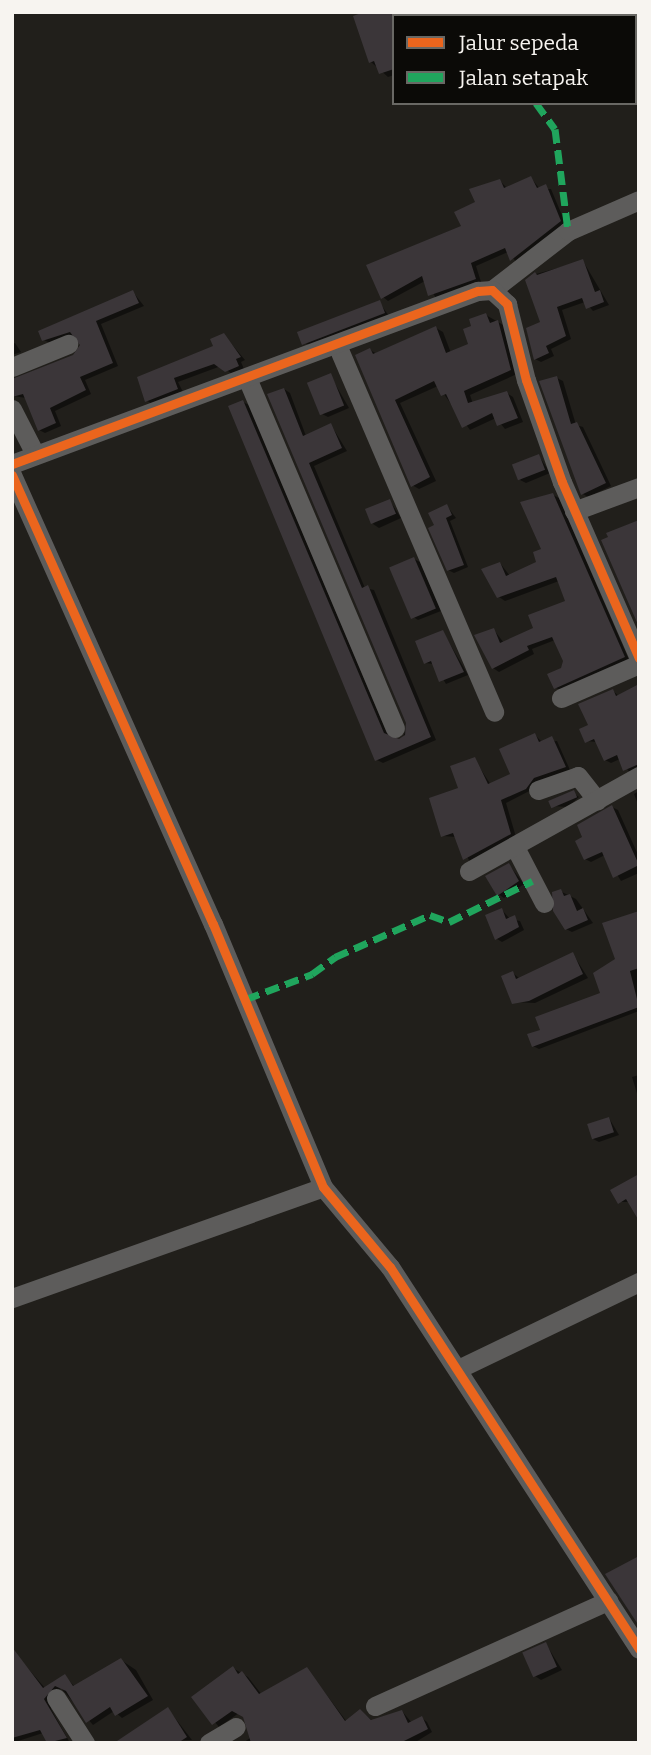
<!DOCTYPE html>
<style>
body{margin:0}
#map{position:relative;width:651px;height:1755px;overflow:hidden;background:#211f1b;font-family:Bitter,serif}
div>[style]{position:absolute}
.shadow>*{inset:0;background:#0007;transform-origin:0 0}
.building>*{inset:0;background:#3b3639;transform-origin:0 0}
.minor>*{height:19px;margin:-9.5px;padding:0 9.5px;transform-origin:9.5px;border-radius:9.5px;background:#5d5c5b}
.quiet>*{height:7px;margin-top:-3.5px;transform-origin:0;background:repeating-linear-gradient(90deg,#20a55d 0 14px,transparent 0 21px)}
.cycleway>*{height:9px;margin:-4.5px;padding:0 4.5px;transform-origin:4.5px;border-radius:4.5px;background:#eb651d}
span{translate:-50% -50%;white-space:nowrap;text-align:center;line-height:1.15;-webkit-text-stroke:6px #0b0a07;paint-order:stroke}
.frame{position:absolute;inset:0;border:14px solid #f7f4f0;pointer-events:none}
.legend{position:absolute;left:392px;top:14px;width:245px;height:91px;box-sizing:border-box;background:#0b0a07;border:2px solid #696864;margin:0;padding:9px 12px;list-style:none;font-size:21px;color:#f7f4f0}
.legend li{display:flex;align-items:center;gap:14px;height:35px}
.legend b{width:35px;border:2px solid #696864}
</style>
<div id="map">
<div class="shadow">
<div style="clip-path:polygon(369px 12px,443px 12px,394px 16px,394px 75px,388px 77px,371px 62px)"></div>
<div style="left:448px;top:12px;width:51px;height:4px"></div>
<div style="clip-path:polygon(531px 178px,540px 189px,551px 189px,566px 225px,517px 263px,508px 252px,476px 266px,481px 282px,436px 298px,425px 281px,388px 301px,383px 297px,464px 227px,477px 203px,500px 181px,508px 189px)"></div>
<div style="clip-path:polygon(583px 261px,609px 305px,593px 311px,585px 302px,562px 310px,571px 339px,551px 349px,554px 356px,541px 362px,535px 359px,542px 323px,536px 274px)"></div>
<div style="clip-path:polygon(133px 292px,144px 306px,101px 324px,118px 366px,85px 380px,91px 394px,55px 411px,61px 426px,45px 433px,39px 430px,26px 398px,13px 396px,74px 356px,82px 345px,78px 336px,71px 335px,50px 343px,44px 340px)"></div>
<div style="clip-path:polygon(379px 302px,389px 316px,309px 345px,304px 342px)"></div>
<div style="clip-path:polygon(486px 315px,505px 326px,517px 374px,470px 395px,473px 404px,507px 393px,513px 397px,523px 422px,505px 429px,496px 418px,470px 430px,438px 386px,400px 403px,436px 481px,419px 489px,412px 485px,370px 350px,377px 354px,436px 328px,443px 332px,451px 353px,470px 345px)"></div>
<div style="clip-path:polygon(224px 335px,245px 360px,241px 362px,244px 369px,232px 374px,221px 366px,178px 382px,183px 392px,152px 404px,146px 400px,139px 378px,216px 347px)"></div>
<div style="clip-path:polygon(15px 343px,21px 352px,12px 355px,12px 344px)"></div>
<div style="clip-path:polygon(330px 375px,349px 408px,328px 417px,322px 414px)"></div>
<div style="clip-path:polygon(557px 378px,563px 381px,576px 425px,583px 427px,611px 486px,588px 497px,583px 494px)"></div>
<div style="clip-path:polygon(284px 389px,290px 393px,306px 436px,331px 425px,347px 451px,314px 466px,365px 588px,374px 590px,436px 740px,383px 763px,377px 760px,243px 402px,249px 405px,389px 738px,402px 741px,408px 723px,269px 395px)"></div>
<div style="clip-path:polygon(539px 456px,550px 473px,526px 483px,520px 480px)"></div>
<div style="clip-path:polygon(553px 495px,559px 498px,629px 660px,561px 691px,555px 687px,565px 661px,555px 640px,532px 649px,534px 654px,499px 672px,493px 668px,494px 630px,504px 643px,535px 629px,567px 602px,559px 581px,505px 601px,499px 597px,500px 563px,510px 576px,538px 562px)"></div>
<div style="clip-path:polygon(390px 501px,401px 518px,379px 528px,373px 524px)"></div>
<div style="clip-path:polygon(447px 506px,456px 518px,450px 521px,468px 567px,454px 573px,448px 570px,437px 526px)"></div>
<div style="clip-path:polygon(414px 559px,420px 562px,441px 611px,418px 620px,412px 616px)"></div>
<div style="clip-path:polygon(443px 632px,468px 675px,446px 684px,434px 664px,425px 663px)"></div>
<div style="clip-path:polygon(639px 686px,639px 771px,630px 773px,620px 759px,611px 763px,605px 760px,597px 742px,586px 741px,590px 726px,613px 691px,620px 697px)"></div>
<div style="clip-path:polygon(535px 735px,542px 742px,557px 741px,570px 770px,506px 803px,516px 837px,470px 862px,456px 837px,443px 836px,474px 759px,491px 785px,512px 775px)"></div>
<div style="clip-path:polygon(639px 791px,639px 807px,634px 794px)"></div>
<div style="clip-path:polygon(576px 795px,579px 797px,568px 807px,552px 806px)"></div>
<div style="clip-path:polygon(612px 807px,618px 810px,639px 857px,639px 873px,621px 881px,605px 855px,591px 862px,585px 859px,585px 838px)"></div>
<div style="clip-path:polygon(509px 865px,524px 884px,504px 898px,498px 894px)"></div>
<div style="clip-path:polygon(560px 891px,576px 899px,593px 923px,572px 932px,566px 929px)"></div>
<div style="clip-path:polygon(502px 910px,510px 919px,520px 921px,524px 930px,502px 942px,497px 939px)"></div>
<div style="clip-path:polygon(639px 913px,639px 1011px,539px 1049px,533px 1046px,542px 1031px,602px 994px)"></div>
<div style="clip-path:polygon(573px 954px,588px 978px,535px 1003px,513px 1002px,513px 973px,520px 979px)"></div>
<div style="clip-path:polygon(639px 1075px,639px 1100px,632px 1077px)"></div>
<div style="clip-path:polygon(609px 1118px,619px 1135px,599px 1142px,593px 1139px)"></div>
<div style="clip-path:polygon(639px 1176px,630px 1202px,619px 1202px)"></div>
<div style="clip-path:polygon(546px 1644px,562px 1670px,541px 1680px,535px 1676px)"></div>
<div style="clip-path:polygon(12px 1650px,45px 1688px,65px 1676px,75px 1687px,121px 1660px,136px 1670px,153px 1700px,122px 1718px,114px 1711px,93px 1725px,61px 1688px,50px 1696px,51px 1709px,70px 1743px,49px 1743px,43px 1733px,12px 1743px)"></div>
<div style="clip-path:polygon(233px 1668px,248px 1677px,262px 1695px,307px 1669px,347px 1722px,360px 1711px,373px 1721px,402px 1711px,412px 1723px,422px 1718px,427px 1722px,432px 1732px,414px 1743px,243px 1743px,250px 1738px,248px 1720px,239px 1713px,219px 1727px,194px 1697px)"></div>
<div style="clip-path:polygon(168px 1709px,192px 1740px,115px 1743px)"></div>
</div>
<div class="building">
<div style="clip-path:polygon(364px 12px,394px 12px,394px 69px,379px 74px,374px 61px,369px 63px,353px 16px)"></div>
<div style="clip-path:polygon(531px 176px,537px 188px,546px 184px,561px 221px,510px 261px,505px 248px,471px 263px,476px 279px,428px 296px,422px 276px,381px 299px,366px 265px,461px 226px,454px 212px,475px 202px,469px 189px,500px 179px,504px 188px)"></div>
<div style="clip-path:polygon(583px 259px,595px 292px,600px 290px,604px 302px,586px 309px,582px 298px,557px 307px,566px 336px,546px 346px,549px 353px,534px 360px,526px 328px,540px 322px,525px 280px,535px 272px,537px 275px)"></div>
<div style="clip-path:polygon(133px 290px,139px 303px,96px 321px,113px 363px,80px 377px,86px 390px,50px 408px,56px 423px,38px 431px,23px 394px,12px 397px,12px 379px,73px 355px,80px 345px,70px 332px,42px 341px,38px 331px)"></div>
<div style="left:380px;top:300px;width:14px;height:89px;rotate:69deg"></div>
<div style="clip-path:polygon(486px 313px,490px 323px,498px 320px,511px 370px,464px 391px,468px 403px,507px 391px,518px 418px,497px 426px,492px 413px,462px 428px,446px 394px,441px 396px,434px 381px,395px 400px,430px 477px,411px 487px,355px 355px,370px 348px,373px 354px,436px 326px,446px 353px,468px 344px,463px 329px,471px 326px,469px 319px)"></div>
<div style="clip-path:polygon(224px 333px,241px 357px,236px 359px,239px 366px,225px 372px,214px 364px,174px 378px,178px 389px,145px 402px,137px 377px,213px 346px,210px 339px)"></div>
<div style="left:331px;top:373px;width:35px;height:26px;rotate:68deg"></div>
<div style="clip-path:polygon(557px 376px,571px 424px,577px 422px,606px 483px,581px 495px,539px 381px)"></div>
<div style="clip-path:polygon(284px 388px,303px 436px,331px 423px,342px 448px,309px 463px,362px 588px,368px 585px,431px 737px,375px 761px,228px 406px,243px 400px,384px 733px,399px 739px,405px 735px,406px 723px,267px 394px)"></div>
<div style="left:539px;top:454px;width:17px;height:29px;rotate:69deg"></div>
<div style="clip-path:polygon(553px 493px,625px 657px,554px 689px,547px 674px,561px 668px,563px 661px,552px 637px,527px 646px,529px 650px,492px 669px,474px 635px,494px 628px,500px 643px,533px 628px,528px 615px,565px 601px,556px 577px,497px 598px,481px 569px,500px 562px,506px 576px,536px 562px,533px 552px,541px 549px,520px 502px)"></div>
<div style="left:390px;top:499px;width:16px;height:27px;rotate:68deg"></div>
<div style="clip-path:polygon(447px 504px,452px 515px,446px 518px,464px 565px,447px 571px,428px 528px,434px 525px,428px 513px)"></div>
<div style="clip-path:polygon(639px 520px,639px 627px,601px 540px,608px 537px,606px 533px)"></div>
<div style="left:414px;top:557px;width:56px;height:27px;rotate:67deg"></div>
<div style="clip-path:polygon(443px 630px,464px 672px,439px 682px,431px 661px,424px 664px,415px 641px)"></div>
<div style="clip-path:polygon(639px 684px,639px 764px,623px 771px,617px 755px,604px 761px,594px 739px,585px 743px,579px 729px,588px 725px,578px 704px,613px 689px,616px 696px)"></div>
<div style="clip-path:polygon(535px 733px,539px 742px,552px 736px,566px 767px,534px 778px,526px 789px,501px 800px,511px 834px,463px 860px,453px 833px,441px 837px,429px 798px,458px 788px,450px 766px,475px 757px,488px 784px,510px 774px,499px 749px)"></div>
<div style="left:574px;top:790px;width:8px;height:28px;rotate:67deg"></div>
<div style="clip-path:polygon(612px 805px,639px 865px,613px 878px,602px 852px,584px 860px,575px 841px,582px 837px,577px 825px)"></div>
<div style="clip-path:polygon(509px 863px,519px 881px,497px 896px,485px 876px)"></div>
<div style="clip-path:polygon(561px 889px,564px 896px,570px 894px,577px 911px,583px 908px,588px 920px,565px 930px,553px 911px,552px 892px)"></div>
<div style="clip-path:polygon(502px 908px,506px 919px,515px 915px,519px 927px,495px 940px,485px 915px)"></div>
<div style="clip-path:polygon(639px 911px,639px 968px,630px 971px,639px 1007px,532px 1047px,527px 1034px,540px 1030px,535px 1017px,600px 993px,593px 973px,615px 959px,602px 923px)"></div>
<div style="clip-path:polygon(573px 952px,583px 974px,529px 1001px,512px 1004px,501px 976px,513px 971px,516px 979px)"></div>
<div style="left:609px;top:1117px;width:16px;height:23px;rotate:72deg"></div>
<div style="clip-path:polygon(639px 1174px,639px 1221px,626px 1199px,618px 1204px,610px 1190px)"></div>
<div style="clip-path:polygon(639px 1556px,639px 1626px,605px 1574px)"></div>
<div style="left:546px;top:1642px;width:27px;height:26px;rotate:66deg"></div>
<div style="clip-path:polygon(12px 1647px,43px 1688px,65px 1674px,73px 1686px,121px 1658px,148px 1696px,115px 1716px,110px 1707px,86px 1723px,66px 1691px,55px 1686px,44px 1699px,67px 1738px,47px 1743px,40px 1730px,12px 1738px)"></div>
<div style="clip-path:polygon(233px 1666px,238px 1674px,242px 1671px,259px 1694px,307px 1667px,345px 1721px,360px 1709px,371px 1720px,402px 1710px,408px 1723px,422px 1716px,428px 1729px,400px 1743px,251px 1743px,243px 1717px,232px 1711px,212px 1725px,191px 1697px)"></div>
<div style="clip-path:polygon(168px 1707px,187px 1737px,178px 1743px,114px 1743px)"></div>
</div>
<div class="minor">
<div style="left:492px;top:290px;width:96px;rotate:-37.8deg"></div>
<div style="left:568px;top:231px;width:77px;rotate:-23.6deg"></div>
<div style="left:337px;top:345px;width:399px;rotate:66.8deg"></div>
<div style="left:12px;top:367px;width:61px;rotate:-22.3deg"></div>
<div style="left:247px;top:378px;width:380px;rotate:67.1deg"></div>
<div style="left:12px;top:409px;width:51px;rotate:62.9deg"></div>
<div style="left:12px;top:464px;width:497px;rotate:-20.4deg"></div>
<div style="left:478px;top:291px;width:14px;rotate:-4deg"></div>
<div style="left:492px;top:290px;width:21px;rotate:43deg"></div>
<div style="left:507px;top:304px;width:78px;rotate:76deg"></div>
<div style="left:526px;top:380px;width:108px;rotate:70.6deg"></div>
<div style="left:562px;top:482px;width:192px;rotate:66.4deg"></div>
<div style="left:12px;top:475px;width:492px;rotate:65.9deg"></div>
<div style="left:213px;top:924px;width:285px;rotate:67.3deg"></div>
<div style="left:323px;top:1187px;width:104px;rotate:50.1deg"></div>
<div style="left:390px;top:1267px;width:456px;rotate:56.9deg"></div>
<div style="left:574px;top:511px;width:69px;rotate:-20.3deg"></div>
<div style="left:561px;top:698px;width:85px;rotate:-23.6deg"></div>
<div style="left:538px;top:790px;width:42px;rotate:-19.3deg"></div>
<div style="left:578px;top:776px;width:31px;rotate:52deg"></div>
<div style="left:515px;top:847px;width:63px;rotate:62.6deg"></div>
<div style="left:469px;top:871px;width:195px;rotate:-29.2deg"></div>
<div style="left:12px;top:1298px;width:330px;rotate:-19.6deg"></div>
<div style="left:458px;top:1369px;width:201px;rotate:-25.7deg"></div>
<div style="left:56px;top:1698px;width:54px;rotate:57.2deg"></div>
<div style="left:375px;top:1706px;width:256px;rotate:-24.3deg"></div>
<div style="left:209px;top:1743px;width:31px;rotate:-31deg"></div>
</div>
<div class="quiet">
<div style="left:598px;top:12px;width:4px;rotate:63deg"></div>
<div style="left:635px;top:75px;width:6px;rotate:45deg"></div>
<div style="left:536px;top:103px;width:32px;rotate:54deg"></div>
<div style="left:555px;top:129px;width:103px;rotate:82.7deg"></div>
<div style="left:246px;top:999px;width:71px;rotate:-20.7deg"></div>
<div style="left:312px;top:974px;width:29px;rotate:-36deg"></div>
<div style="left:335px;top:957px;width:104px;rotate:-23.9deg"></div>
<div style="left:430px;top:915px;width:20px;rotate:20deg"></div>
<div style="left:449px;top:922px;width:93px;rotate:-26.3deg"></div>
</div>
<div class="cycleway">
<div style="left:12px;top:464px;width:497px;rotate:-20.4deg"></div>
<div style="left:478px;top:291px;width:14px;rotate:-4deg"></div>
<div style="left:492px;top:290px;width:21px;rotate:43deg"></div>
<div style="left:507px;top:304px;width:78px;rotate:76deg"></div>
<div style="left:526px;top:380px;width:108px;rotate:70.6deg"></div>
<div style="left:562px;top:482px;width:192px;rotate:66.4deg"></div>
<div style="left:12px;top:475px;width:492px;rotate:65.9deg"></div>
<div style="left:213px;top:924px;width:285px;rotate:67.3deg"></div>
<div style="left:323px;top:1187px;width:104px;rotate:50.1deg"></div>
<div style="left:390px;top:1267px;width:456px;rotate:56.9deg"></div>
</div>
<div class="frame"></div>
<ul class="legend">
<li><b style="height:9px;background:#eb651d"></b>Jalur sepeda</li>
<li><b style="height:9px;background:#20a55d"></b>Jalan setapak</li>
</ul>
</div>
